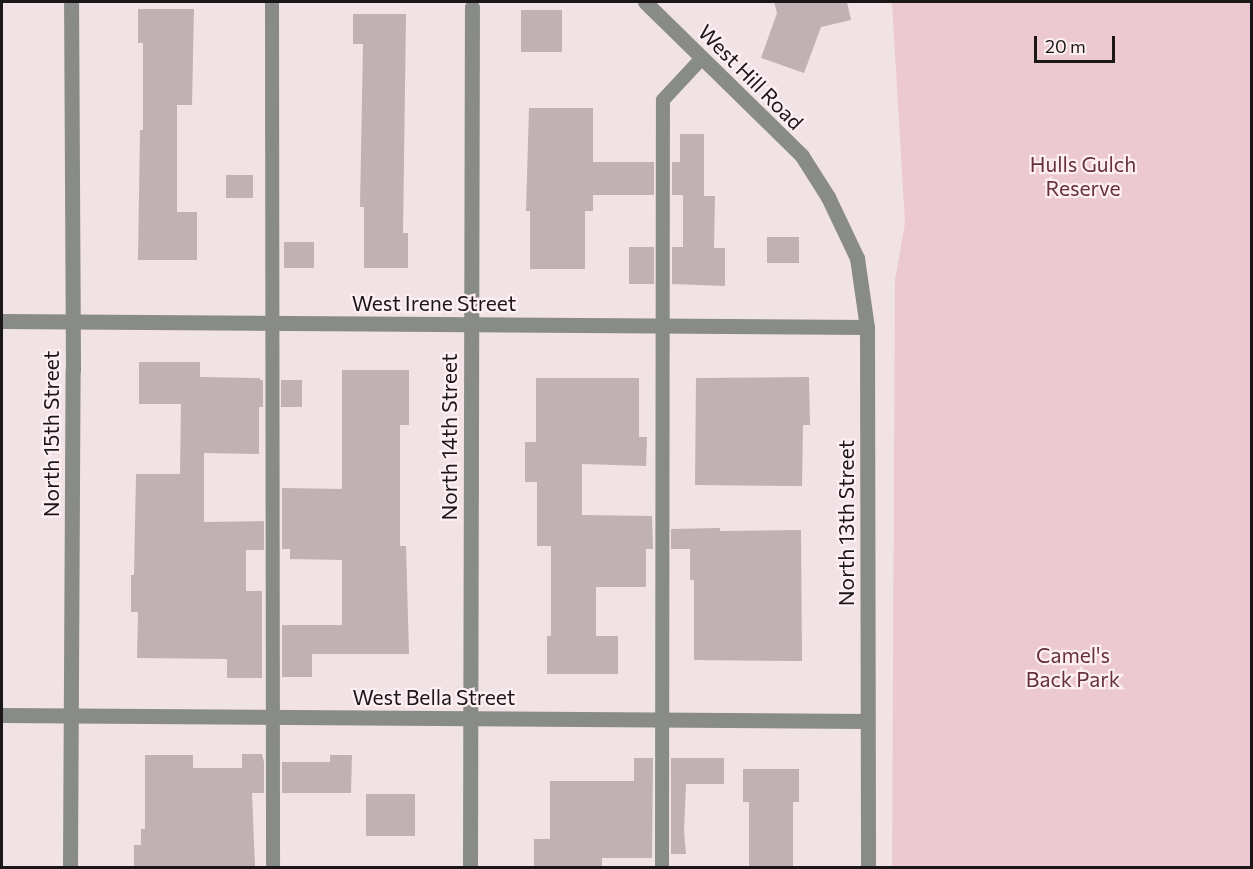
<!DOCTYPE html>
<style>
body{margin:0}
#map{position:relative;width:1253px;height:869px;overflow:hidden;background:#f0e2e5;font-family:Commissioner,sans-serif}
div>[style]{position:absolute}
.green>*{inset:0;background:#ecc9d0}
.building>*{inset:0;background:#bfb1b4;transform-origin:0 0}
.service>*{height:14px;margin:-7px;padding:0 7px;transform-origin:7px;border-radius:7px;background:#888b87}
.minor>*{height:15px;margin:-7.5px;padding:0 7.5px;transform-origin:7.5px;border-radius:7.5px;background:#888b87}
.tertiary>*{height:15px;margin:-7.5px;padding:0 7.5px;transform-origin:7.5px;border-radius:7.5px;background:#888b87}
span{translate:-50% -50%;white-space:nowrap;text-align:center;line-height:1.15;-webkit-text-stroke:4.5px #fdeff2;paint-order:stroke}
.street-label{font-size:21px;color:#1b1617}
.park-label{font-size:21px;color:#67303f}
.frame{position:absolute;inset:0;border:3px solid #1b1617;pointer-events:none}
.scale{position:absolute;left:1034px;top:36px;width:81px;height:27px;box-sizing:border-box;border:3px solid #1b1617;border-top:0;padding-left:8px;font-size:18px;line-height:21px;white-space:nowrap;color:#1b1617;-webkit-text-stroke:4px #fdeff2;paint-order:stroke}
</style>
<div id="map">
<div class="green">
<div style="clip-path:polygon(892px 2px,1251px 2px,1251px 867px,892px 867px,895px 280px,905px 223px)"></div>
</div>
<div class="building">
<div style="clip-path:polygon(774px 2px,847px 2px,851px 20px,821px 27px,804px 73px,761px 58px,777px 13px)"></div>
<div style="clip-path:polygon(138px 9px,194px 9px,192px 105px,177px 105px,177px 212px,197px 212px,197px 260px,138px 260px,140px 130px,143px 130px,143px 43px,138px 43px)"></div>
<div style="left:521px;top:10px;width:41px;height:42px"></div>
<div style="clip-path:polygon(353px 14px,406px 14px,403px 233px,408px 233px,408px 268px,364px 268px,364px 207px,360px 207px,363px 44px,353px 44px)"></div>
<div style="clip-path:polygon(529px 108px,593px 108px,593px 162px,654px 162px,654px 195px,593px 195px,593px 211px,585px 211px,585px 269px,530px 269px,530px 211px,526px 211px)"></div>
<div style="clip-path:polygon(680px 134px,704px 134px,704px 196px,715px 196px,714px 248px,725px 248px,725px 286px,672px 284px,672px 247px,683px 247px,683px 195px,672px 195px,672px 162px,680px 162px)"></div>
<div style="left:226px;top:175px;width:27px;height:23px"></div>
<div style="left:767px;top:237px;width:32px;height:26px"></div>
<div style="left:284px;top:242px;width:30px;height:26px"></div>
<div style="left:629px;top:247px;width:25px;height:37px"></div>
<div style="clip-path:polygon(139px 362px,200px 362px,200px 377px,260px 378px,260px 380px,263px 380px,263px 407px,259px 407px,259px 454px,204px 453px,204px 522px,264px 521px,264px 550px,246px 550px,246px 591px,262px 591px,262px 678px,227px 678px,227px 659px,137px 658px,138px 612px,131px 612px,131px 575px,134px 575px,136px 474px,180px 474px,181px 404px,139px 404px)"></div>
<div style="clip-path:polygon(342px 370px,409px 370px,409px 425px,400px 425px,400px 546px,406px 546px,409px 654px,312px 654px,312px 677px,282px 677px,282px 625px,342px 625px,342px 560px,290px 559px,290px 549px,282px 549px,282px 488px,342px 489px)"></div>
<div style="clip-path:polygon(809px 377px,810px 425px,803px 425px,802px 486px,695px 485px,696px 378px)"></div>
<div style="clip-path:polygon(536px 378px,639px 378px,639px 437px,647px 437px,646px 466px,582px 464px,582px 515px,652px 516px,653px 549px,646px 549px,646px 587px,596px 587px,596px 636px,618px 636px,618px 674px,547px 674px,547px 636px,551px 636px,551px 546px,537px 546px,537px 482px,525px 482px,525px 442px,536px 442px)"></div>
<div style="left:281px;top:380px;width:21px;height:27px"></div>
<div style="clip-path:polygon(720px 528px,720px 531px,801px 530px,802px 661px,694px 660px,694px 580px,690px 580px,690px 549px,671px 549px,671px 529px)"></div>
<div style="clip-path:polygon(242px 754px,262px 754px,264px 762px,264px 793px,252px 793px,255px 867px,134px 867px,134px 845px,141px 845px,141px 829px,145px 829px,145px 755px,193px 755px,193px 768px,242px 768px)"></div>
<div style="clip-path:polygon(330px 755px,352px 755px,351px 793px,282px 793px,282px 762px,330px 762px)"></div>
<div style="clip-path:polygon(634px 758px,653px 758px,652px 858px,602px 858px,602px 867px,534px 867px,534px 839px,550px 839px,550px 781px,634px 781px)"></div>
<div style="clip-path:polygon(671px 758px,724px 758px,724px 784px,686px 784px,684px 831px,686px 854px,671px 854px)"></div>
<div style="clip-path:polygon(743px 769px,799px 769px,799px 802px,793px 802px,793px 867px,749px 867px,749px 802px,743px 802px)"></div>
<div style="left:366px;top:794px;width:49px;height:42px"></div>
</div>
<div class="service">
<div style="left:272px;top:2px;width:866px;rotate:89.93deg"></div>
<div style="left:662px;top:868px;width:768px;rotate:-89.93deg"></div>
<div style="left:663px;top:100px;width:57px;rotate:-47.1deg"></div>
</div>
<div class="minor">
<div style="left:2px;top:321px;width:865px;rotate:0.4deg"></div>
<div style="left:2px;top:715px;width:865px;rotate:0.4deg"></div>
<div style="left:470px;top:868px;width:861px;rotate:-89.87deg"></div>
</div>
<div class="tertiary">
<div style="left:645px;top:2px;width:220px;rotate:44.4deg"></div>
<div style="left:802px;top:156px;width:49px;rotate:57.6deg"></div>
<div style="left:828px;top:197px;width:68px;rotate:64.6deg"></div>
<div style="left:857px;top:258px;width:70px;rotate:81.8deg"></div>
<div style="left:867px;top:327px;width:541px;rotate:89.89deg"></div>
<div style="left:70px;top:868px;width:498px;rotate:-89.7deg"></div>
<div style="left:73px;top:370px;width:368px;rotate:-90.3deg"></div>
</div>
<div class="street-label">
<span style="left:751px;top:77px;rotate:45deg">West Hill Road</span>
<span style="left:434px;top:303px">West Irene Street</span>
<span style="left:51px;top:434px;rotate:-90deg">North 15th Street</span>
<span style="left:449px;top:437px;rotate:-90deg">North 14th Street</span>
<span style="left:846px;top:523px;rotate:-90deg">North 13th Street</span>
<span style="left:434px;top:697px">West Bella Street</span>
</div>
<div class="park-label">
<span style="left:1083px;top:176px">Hulls Gulch<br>Reserve</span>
<span style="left:1073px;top:667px">Camel's<br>Back Park</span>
</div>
<div class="frame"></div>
<div class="scale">20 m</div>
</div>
